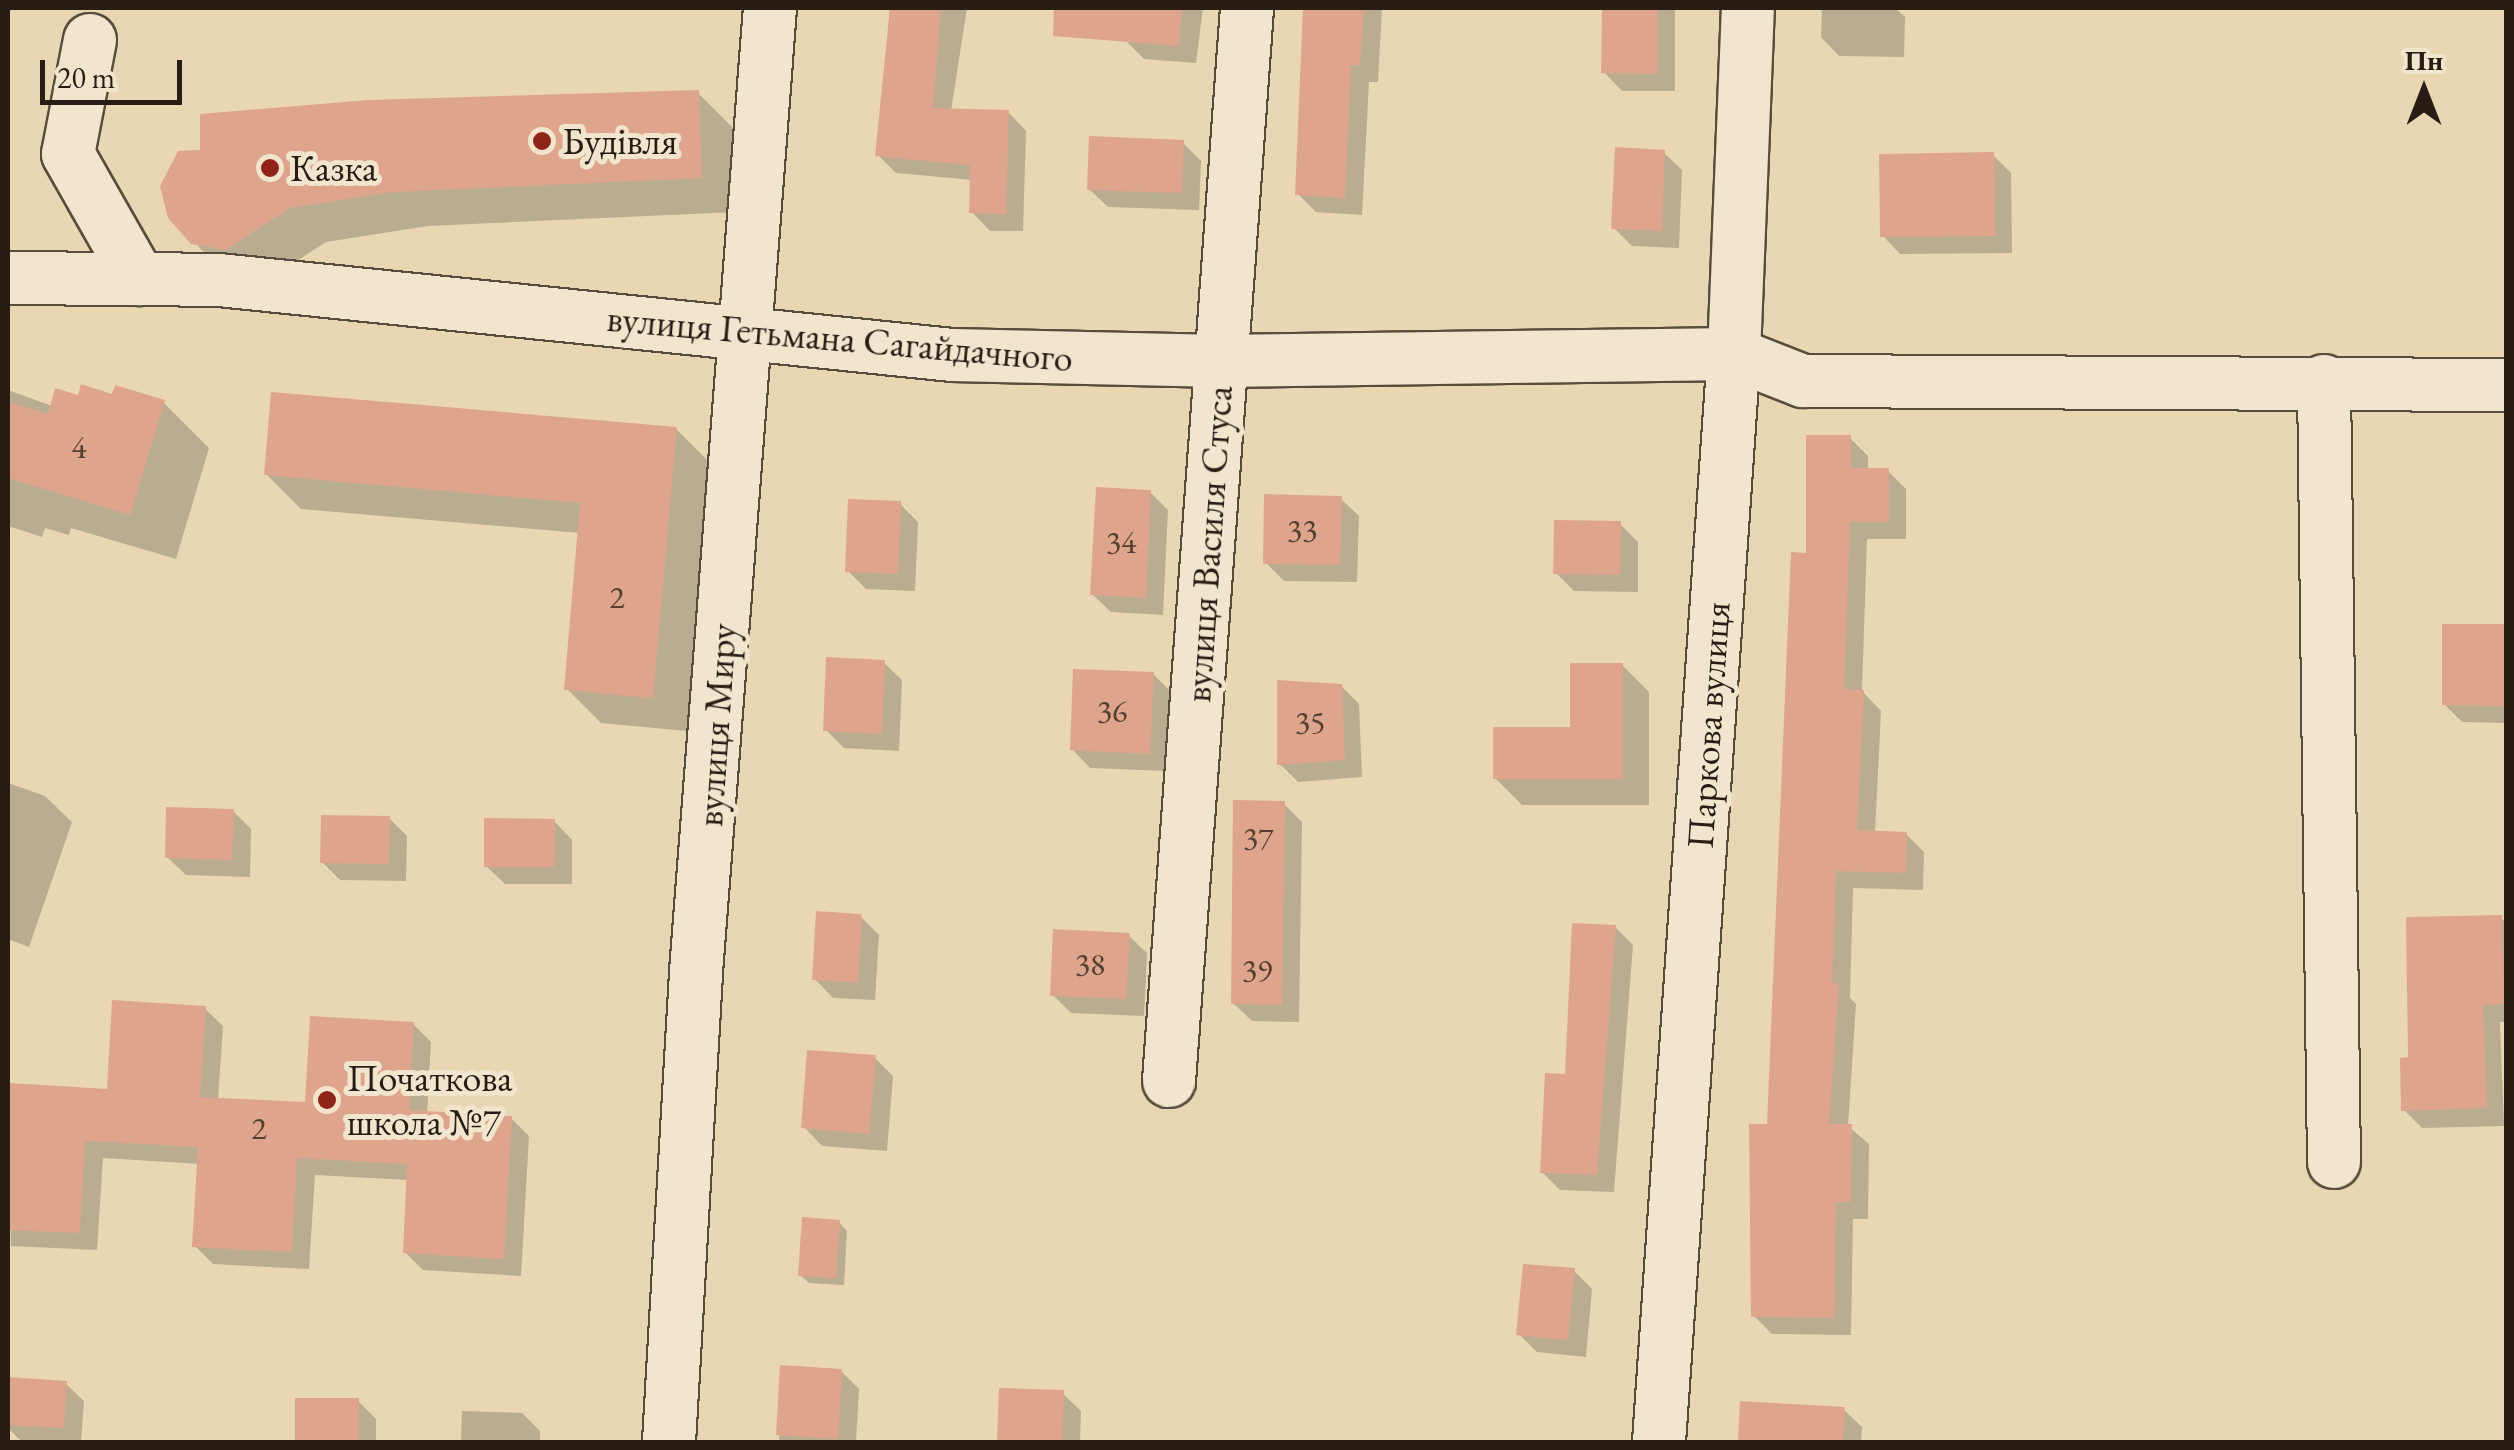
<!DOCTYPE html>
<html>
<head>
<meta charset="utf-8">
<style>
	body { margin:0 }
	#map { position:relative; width:2514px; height:1450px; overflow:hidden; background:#e9d7b4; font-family:"EB Garamond",serif }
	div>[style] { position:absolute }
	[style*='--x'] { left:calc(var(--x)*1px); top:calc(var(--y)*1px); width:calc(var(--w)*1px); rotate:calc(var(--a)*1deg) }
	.shadow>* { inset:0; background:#0003 }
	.building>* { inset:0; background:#dfa48c }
	.roads { filter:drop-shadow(2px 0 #584c3c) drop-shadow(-2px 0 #584c3c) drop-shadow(0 2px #584c3c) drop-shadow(0 -2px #584c3c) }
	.minor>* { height:52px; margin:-26px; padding:0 26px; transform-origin:26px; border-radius:26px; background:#f1e5ce }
	.dots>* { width:28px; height:28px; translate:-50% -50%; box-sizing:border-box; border:5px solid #f1e5ce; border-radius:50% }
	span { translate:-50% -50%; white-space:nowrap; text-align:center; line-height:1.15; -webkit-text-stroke:10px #f1e5ce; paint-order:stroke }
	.number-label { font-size:32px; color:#553f32 }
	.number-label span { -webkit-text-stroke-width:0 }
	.poi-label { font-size:38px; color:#271d14 }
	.left { translate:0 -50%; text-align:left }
	.street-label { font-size:38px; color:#271d14 }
	.frame { position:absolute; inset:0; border:10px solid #271d14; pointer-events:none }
	.north { position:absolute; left:2374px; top:40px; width:100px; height:100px; -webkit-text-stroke:8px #f1e5ce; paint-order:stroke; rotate:0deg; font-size:28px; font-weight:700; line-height:40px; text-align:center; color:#271d14 }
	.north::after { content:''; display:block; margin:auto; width:35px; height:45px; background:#271d14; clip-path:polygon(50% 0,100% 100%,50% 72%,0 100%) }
	.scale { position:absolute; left:40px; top:60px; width:142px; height:45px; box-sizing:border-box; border:5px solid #271d14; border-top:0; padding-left:12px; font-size:30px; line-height:35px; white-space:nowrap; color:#271d14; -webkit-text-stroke:8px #f1e5ce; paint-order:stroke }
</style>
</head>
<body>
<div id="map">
	<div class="shadow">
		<i style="clip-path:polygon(890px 8px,967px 8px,951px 111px,1008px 112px,1026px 131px,1023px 231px,990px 231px,972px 212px,973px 180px,896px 173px,878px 155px)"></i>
		<i style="clip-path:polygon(1129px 8px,1203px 8px,1196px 63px,1144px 59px,1126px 41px)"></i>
		<i style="clip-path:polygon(1309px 8px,1382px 8px,1378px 82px,1369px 82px,1362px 215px,1316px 212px,1298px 194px)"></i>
		<i style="clip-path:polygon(1604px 8px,1675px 8px,1675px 91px,1622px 91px,1604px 72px)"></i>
		<i style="clip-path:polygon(1822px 8px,1895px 8px,1905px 17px,1904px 57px,1839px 56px,1821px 37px)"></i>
		<i style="clip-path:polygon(698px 93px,733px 128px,736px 212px,428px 226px,326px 242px,261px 284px,229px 278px,170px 217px)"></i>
		<i style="clip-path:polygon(1183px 143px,1201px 161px,1199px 210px,1108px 207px,1089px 189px)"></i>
		<i style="clip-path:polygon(1663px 152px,1682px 170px,1679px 248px,1632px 246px,1614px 228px)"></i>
		<i style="clip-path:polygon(1993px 155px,2011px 173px,2012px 253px,1900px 254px,1882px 235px)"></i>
		<i style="clip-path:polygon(8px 390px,52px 406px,80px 398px,164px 403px,209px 448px,176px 559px,71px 528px,69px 535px,45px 528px,42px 537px,8px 526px)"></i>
		<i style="clip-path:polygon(676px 429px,710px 463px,687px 731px,601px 723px,567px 689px,580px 533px,301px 509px,266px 474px)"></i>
		<i style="clip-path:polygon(1850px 438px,1868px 456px,1868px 471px,1888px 471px,1906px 489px,1906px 539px,1867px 539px,1862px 691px,1881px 711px,1875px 833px,1906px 834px,1924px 852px,1923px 890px,1853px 888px,1850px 998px,1856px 1004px,1848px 1126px,1869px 1144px,1868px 1219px,1853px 1219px,1851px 1335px,1772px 1334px,1754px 1316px,1808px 555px)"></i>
		<i style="clip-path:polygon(1150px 492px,1168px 510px,1163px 615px,1111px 612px,1092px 594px)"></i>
		<i style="clip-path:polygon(1340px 498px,1359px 516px,1357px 582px,1284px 581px,1265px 562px)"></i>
		<i style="clip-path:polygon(900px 504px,918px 522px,915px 591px,866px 589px,848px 571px)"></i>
		<i style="clip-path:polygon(1620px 524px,1638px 542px,1638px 592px,1574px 591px,1556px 573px)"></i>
		<i style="clip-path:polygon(2444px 626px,2506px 627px,2506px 723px,2462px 722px,2444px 704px)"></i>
		<i style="clip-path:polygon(883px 662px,902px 680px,899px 751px,844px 748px,826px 730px)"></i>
		<i style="clip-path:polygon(1622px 665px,1649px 692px,1649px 805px,1522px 805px,1495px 778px,1572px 729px)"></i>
		<i style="clip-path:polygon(1153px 674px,1171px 692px,1167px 771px,1090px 768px,1072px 749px)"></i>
		<i style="clip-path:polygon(1341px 686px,1359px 704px,1362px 777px,1298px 782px,1280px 764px)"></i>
		<i style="clip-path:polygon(8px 783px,45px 796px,72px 822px,29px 947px,8px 939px)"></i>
		<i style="clip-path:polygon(1284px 804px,1302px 822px,1299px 1022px,1252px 1021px,1233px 1003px)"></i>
		<i style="clip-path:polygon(233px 811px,251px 829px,250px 877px,186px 875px,167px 857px)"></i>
		<i style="clip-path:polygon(389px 818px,407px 836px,406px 881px,340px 880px,322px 862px)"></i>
		<i style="clip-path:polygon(554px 821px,572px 840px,572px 884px,505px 884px,486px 866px)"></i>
		<i style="clip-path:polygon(861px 917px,879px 935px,875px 1000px,833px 998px,815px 979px)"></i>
		<i style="clip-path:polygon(2501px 918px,2506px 923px,2506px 1022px,2500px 1022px,2504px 1126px,2422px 1128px,2404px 1110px,2411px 1060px)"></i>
		<i style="clip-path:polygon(1615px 927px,1633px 945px,1614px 1192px,1560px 1190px,1542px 1172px)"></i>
		<i style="clip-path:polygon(1128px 935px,1147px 953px,1144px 1016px,1071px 1013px,1052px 994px)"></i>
		<i style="clip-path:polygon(204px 1008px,223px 1026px,218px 1100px,307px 1105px,413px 1024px,431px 1042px,427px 1114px,511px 1118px,529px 1136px,521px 1276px,423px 1270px,405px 1252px,409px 1180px,315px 1175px,309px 1269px,213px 1264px,195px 1246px,200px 1164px,103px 1158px,97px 1250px,11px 1246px,8px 1085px,109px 1091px)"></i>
		<i style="clip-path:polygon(875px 1058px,893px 1076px,887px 1151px,822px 1146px,804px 1127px)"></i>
		<i style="clip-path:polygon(839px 1222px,847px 1231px,844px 1285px,809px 1283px,800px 1275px)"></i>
		<i style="clip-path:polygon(1574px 1271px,1592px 1289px,1586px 1357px,1537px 1352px,1519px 1334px)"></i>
		<i style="clip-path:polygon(782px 1367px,841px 1371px,859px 1389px,856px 1442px,779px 1442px)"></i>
		<i style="clip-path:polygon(8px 1379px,65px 1383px,84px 1401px,81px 1442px,21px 1441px,8px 1428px)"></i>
		<i style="clip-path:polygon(1062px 1393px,1081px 1411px,1080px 1442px,1000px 1439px)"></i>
		<i style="clip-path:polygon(297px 1401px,358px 1401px,376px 1419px,376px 1442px,297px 1442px)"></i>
		<i style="clip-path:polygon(1742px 1404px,1843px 1409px,1862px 1427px,1861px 1442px,1740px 1442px)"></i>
		<i style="clip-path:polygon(462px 1411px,522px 1413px,540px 1431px,540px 1442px,461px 1442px)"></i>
	</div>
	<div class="building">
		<i style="clip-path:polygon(890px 8px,941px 8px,933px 108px,1009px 110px,1006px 214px,969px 213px,970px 165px,875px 156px)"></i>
		<i style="clip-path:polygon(1054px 8px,1182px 8px,1179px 46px,1053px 36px)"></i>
		<i style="clip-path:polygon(1303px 8px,1364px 8px,1360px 65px,1351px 65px,1345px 198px,1295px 195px)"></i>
		<i style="clip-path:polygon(1602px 8px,1658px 8px,1657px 74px,1601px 73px)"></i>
		<i style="clip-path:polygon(699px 90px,702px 178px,392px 192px,290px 208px,225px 250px,191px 244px,168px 218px,160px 186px,178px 151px,200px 150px,200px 114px,369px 100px)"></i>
		<i style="clip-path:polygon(1089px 136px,1184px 140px,1182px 193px,1087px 190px)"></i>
		<i style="clip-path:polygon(1615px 147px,1665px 150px,1662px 231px,1611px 229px)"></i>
		<i style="clip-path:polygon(1994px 152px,1995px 236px,1880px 237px,1879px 154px)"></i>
		<i style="clip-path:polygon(81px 384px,112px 394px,115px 385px,165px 400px,130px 515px,8px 478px,8px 402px,48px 414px,55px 388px,78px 395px)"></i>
		<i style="clip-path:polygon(271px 392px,677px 427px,653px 698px,564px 690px,580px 503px,264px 475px)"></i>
		<i style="clip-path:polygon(1806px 435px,1851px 435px,1851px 468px,1889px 468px,1889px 522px,1850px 522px,1844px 689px,1864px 690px,1857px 830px,1907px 832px,1906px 873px,1836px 871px,1832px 983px,1839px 984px,1829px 1124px,1852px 1124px,1851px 1202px,1836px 1202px,1834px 1318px,1751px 1317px,1749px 1124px,1767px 1124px,1791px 552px,1806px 553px)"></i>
		<i style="clip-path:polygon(1096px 487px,1151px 490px,1146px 598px,1090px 595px)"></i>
		<i style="clip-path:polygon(1264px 494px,1342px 496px,1340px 565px,1263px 564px)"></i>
		<i style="clip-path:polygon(848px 499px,901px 501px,898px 574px,845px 572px)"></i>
		<i style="clip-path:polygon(1554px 520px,1621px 521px,1620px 575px,1553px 574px)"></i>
		<i style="clip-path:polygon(2442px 624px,2506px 624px,2506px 706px,2442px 705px)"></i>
		<i style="clip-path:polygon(826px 657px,885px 660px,882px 734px,823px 731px)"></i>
		<i style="clip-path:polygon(1570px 663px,1623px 663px,1623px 779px,1493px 779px,1493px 727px,1570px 727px)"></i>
		<i style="clip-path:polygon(1073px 669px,1154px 672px,1150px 754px,1070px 750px)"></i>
		<i style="clip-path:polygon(1277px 680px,1342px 684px,1345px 760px,1277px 765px)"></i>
		<i style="clip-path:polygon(1233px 800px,1285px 801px,1282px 1005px,1231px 1004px)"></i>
		<i style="clip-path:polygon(166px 807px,234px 809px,232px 860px,165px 858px)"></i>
		<i style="clip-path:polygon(321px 815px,390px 816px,389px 864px,320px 863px)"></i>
		<i style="clip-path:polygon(484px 818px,555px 819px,554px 867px,484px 867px)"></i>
		<i style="clip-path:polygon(816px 911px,862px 914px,858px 983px,812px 980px)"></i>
		<i style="clip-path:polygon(2502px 915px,2504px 1004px,2483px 1005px,2487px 1108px,2401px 1111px,2400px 1058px,2408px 1057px,2406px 917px)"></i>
		<i style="clip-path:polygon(1572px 923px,1616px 925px,1597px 1175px,1540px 1173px,1545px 1073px,1565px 1074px)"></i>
		<i style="clip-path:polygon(1053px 929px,1130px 933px,1126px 999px,1050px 996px)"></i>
		<i style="clip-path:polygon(112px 1000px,206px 1006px,200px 1097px,305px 1102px,310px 1016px,414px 1022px,409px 1110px,512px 1116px,504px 1259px,403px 1253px,407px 1164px,297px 1158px,292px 1252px,192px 1247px,198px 1147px,85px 1141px,80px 1233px,8px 1230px,8px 1083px,107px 1089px)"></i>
		<i style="clip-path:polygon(807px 1050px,876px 1055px,869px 1134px,801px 1128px)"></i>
		<i style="clip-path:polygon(802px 1217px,840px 1220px,836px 1278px,798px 1276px)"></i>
		<i style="clip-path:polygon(1523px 1264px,1575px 1268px,1568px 1340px,1516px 1335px)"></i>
		<i style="clip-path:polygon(780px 1365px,842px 1369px,838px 1439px,776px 1435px)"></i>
		<i style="clip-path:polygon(8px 1377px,67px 1381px,64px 1428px,8px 1425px)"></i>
		<i style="clip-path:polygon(999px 1388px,1064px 1390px,1062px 1442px,997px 1440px)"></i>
		<i style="clip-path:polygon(295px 1398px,359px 1398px,359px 1442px,295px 1442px)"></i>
		<i style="clip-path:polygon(1740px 1401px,1845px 1407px,1843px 1442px,1738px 1442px)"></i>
	</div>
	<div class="roads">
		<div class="minor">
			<i style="--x:90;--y:40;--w:116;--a:100.9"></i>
			<i style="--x:68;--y:154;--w:144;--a:60.4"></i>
			<i style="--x:8;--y:278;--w:211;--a:0.5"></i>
			<i style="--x:219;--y:280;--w:737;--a:5.84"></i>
			<i style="--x:952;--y:355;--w:269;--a:1.3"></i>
			<i style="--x:1221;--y:361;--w:513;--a:-0.78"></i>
			<i style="--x:1734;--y:354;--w:74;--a:21.4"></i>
			<i style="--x:1803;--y:381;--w:703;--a:0.33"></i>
			<i style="--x:2324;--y:381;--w:781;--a:89.27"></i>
			<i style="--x:1169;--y:1081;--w:1076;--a:-85.84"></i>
			<i style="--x:669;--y:1442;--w:471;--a:-86.7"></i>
			<i style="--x:696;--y:972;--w:967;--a:-85.61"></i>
			<i style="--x:1659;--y:1442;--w:1091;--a:-86.06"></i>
			<i style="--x:1734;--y:354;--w:346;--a:-87.7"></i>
		</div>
	</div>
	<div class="dots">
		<i style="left:542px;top:141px;background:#8f2418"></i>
		<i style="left:270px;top:168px;background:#8f2418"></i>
		<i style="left:327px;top:1100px;background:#8f2418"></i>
	</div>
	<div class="number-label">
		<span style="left:79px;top:447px">4</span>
		<span style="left:1302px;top:530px">33</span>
		<span style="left:1121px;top:542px">34</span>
		<span style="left:617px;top:597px">2</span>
		<span style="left:1112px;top:711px">36</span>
		<span style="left:1310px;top:722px">35</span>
		<span style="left:1258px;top:838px">37</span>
		<span style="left:1090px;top:964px">38</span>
		<span style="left:1257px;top:970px">39</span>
		<span style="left:259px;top:1128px">2</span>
	</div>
	<div class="poi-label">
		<span class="left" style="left:562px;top:141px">Будівля</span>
		<span class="left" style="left:290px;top:168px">Казка</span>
		<span class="left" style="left:347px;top:1100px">Початкова<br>школа №7</span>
	</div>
	<div class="street-label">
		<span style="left:840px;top:338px;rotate:5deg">вулиця Гетьмана Сагайдачного</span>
		<span style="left:1208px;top:544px;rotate:-86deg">вулиця Василя Стуса</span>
		<span style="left:716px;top:725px;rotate:-86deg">вулиця Миру</span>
		<span style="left:1708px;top:725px;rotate:-86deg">Паркова вулиця</span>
	</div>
	<div class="frame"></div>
	<div class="north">Пн</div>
	<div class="scale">20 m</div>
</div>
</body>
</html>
